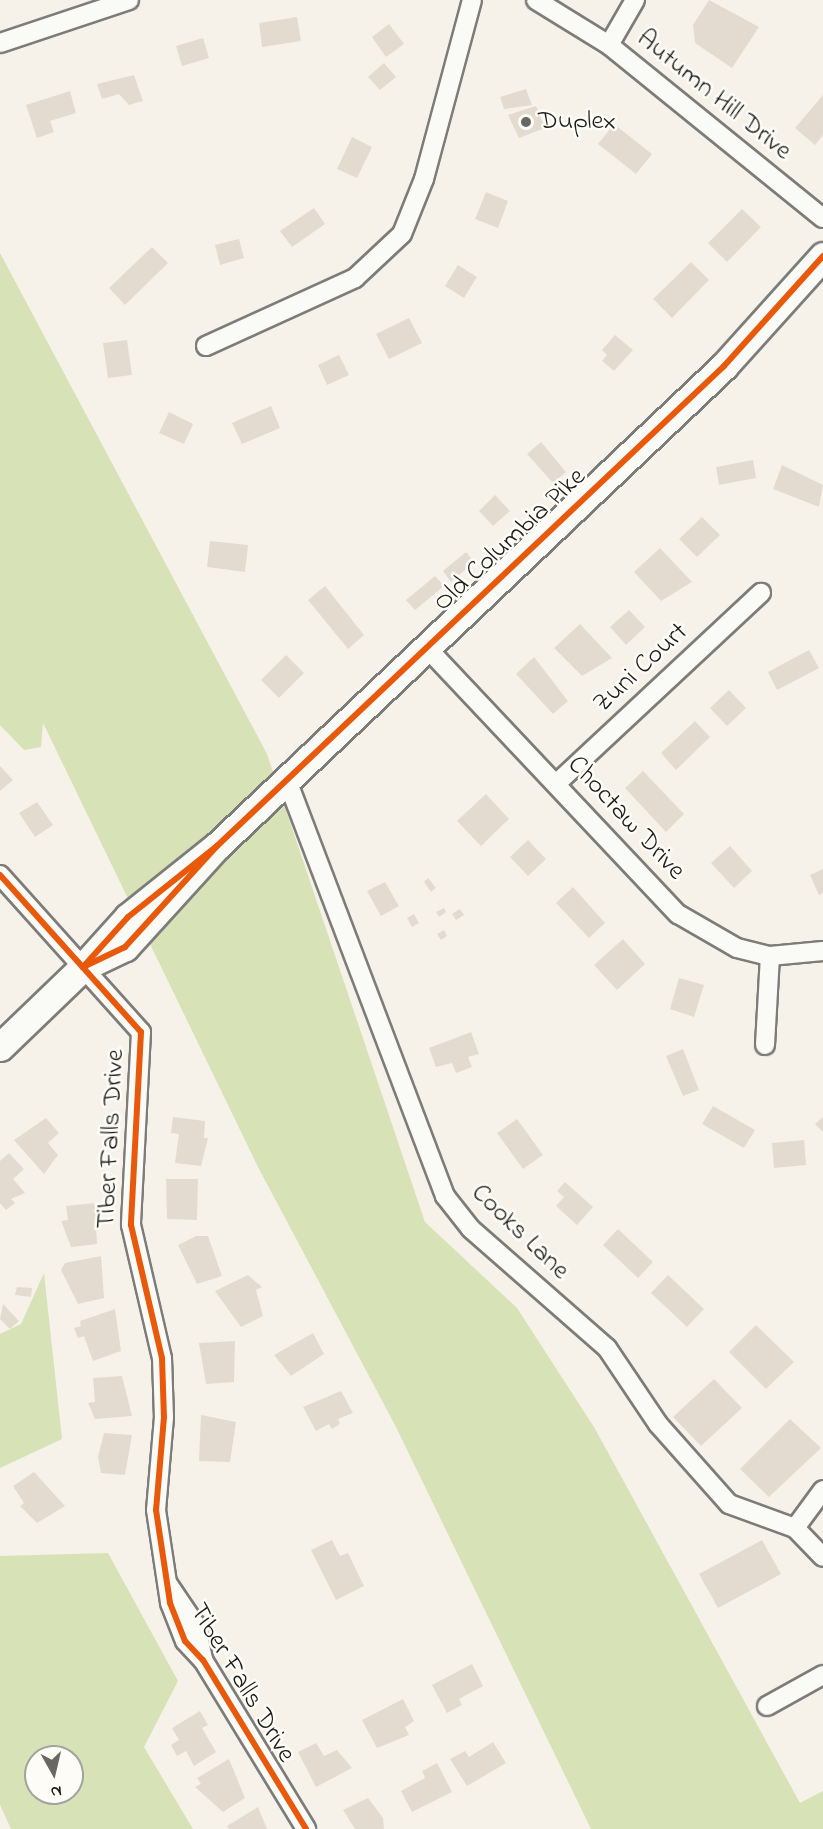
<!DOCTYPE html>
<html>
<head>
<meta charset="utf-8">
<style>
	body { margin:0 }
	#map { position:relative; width:823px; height:1829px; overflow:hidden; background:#f6f2ea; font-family:"Indie Flower",sans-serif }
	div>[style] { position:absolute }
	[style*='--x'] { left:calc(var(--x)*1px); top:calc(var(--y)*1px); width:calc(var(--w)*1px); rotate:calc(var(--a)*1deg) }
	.green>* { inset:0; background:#d7e2b6 }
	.building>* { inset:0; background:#e4dbd0 }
	.roads { filter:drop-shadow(2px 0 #7e7c79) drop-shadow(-2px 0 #7e7c79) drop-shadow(0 2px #7e7c79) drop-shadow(0 -2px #7e7c79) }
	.street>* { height:18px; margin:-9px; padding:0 9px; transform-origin:9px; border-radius:9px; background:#fafaf7 }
	.secondary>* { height:27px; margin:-13.5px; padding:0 13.5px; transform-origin:13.5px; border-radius:13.5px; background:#fafaf7 }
	.cycleway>* { height:6px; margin:-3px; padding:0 3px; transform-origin:3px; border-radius:3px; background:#e8590c }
	.dots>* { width:16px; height:16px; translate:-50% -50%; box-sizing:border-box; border:3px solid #fdfcf7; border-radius:50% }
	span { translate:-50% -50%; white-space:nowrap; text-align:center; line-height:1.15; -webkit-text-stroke:5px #fdfcf7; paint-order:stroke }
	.street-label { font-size:27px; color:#1c1c1c }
	.poi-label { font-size:27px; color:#1c1c1c }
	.left { translate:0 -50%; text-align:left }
	.north { position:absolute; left:24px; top:1745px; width:60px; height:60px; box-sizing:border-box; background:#fdfcf7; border:2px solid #a3a29f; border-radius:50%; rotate:172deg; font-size:16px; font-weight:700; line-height:24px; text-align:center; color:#1c1c1c }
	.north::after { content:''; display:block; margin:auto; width:21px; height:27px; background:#686764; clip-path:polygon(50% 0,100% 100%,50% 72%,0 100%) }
</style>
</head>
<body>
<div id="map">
	<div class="green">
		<i style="clip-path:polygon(0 253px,267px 754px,425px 1222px,517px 1308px,594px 1427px,800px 1803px,823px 1791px,823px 1829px,591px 1829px,395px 1425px,258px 1167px,43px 723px,41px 747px,24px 750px,0 725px)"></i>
		<i style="clip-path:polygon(44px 1273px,62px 1439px,0 1468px,0 1334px,21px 1324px)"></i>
		<i style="clip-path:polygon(evenodd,108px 1553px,178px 1681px,144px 1747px,193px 1829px,11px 1829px,0 1805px,0 1556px,108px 1553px,36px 1757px,72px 1757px,72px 1793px,36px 1793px,36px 1757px)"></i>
	</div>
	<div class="building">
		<i style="clip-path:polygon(709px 0,759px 27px,732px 68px,695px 43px,693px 25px)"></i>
		<i style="clip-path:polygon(297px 17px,301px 41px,262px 47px,259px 23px)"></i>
		<i style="clip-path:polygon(389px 24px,404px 44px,386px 57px,372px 37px)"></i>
		<i style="clip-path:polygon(203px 38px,209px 58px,182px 66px,176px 46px)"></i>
		<i style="clip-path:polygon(384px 63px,396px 77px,380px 90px,368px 77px)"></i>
		<i style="clip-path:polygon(134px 75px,143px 101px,129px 105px,119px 94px,102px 99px,97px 84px)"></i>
		<i style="clip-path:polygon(526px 89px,532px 105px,504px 109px,500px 97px)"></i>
		<i style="clip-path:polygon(70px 91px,76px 113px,50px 121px,54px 132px,37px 138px,26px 105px)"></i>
		<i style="clip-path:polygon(823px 95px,823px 135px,815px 145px,795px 128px)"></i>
		<i style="clip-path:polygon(536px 106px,545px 128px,519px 138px,508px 115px)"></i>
		<i style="clip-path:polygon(614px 124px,652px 154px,636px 174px,598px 144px)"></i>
		<i style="clip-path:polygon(352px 137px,372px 147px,357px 178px,337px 169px)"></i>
		<i style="clip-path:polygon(486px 192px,508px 201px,498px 228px,475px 219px)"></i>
		<i style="clip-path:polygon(314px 208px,325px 224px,292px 247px,280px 231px)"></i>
		<i style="clip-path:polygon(742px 209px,761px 227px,727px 262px,708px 243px)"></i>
		<i style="clip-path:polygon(239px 239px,244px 258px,220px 265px,215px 245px)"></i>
		<i style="clip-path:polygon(152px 247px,168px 263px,125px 305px,109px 288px)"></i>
		<i style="clip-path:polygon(691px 262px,709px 280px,672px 318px,653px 299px)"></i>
		<i style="clip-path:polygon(458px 265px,477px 277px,464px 298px,445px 286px)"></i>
		<i style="clip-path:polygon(409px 318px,422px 343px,389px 359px,376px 334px)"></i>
		<i style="clip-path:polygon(615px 335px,633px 350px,614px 371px,602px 361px,607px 355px,602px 350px)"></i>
		<i style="clip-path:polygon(127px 340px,132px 375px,108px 378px,103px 343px)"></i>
		<i style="clip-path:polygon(339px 355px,349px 375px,327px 385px,318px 365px)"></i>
		<i style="clip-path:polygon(271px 406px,280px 428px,242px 444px,232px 423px)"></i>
		<i style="clip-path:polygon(169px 412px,193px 424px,184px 444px,159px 433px)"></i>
		<i style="clip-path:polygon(541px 442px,566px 472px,553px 483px,527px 454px)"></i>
		<i style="clip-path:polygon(753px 460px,756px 478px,719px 485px,716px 467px)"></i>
		<i style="clip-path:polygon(782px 465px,823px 485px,819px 507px,773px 489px)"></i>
		<i style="clip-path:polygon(495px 495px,510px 511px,493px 526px,479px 511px)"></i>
		<i style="clip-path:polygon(702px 517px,720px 535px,697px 557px,679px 539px)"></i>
		<i style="clip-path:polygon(210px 541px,248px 545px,245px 572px,207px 567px)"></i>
		<i style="clip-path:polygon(660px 548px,692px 582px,661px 601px,634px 572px)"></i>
		<i style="clip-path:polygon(466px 552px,474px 562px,451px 582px,443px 571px)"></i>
		<i style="clip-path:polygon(435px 576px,444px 586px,415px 610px,406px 600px)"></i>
		<i style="clip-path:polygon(325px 586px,364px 635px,348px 649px,308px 600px)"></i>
		<i style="clip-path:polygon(629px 610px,645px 627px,626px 645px,610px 627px)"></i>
		<i style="clip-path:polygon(580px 624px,612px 658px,582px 676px,554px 648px)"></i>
		<i style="clip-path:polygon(809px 650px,819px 668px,777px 690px,768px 672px)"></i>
		<i style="clip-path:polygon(286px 655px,304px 673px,279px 698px,261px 680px)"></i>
		<i style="clip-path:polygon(534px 657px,568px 701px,553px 714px,516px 674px)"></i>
		<i style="clip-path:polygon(729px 690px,746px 708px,727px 726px,710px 708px)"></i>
		<i style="clip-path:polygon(695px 721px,710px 737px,676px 770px,661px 753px)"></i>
		<i style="clip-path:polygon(0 766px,13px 780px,0 791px)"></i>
		<i style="clip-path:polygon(643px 771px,684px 814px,666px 832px,625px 788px)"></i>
		<i style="clip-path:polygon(486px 794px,509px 819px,481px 846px,457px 821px)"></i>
		<i style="clip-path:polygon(37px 802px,53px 825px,35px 837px,19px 813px)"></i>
		<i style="clip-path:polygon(528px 840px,546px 859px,528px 876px,510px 857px)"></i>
		<i style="clip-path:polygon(730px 846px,752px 871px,734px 888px,711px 863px)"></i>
		<i style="clip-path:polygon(823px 869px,823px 893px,819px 895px,810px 875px)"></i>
		<i style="clip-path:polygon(428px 878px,436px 888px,431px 892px,424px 882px)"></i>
		<i style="clip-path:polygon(385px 882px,399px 906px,381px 916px,367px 891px)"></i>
		<i style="clip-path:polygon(573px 887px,605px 923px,589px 938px,556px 903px)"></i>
		<i style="clip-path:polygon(444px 908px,446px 912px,439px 917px,436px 912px)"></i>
		<i style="clip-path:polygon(460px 909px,464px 915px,456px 920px,452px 914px)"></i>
		<i style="clip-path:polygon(414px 914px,419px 923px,412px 927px,407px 918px)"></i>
		<i style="clip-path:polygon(444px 930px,447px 936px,441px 940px,437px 934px)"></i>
		<i style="clip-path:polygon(623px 939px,645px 964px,617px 990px,594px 965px)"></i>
		<i style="clip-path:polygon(679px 978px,704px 985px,694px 1017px,670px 1009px)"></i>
		<i style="clip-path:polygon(471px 1032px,479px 1054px,468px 1057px,472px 1067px,456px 1073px,452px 1063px,436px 1067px,429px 1048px)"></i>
		<i style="clip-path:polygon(683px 1049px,699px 1090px,683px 1096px,666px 1056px)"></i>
		<i style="clip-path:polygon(713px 1106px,755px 1130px,744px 1148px,702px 1124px)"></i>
		<i style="clip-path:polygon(173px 1117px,205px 1121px,204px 1138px,208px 1138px,201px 1166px,175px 1163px,179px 1134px,171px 1133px)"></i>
		<i style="clip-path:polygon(823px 1117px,823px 1132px,815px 1124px)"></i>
		<i style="clip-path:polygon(46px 1118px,59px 1133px,48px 1143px,58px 1155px,44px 1174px,14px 1140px)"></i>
		<i style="clip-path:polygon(517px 1119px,543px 1155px,523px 1169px,497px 1133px)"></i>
		<i style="clip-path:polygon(804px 1140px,806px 1165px,774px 1168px,772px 1143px)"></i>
		<i style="clip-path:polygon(9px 1153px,24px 1169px,13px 1179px,25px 1193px,11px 1199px,15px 1203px,6px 1210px,0 1203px,0 1161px)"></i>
		<i style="clip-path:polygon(166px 1179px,198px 1179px,197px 1220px,167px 1219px)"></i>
		<i style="clip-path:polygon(565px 1182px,593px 1207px,577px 1225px,556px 1206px,564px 1197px,557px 1191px)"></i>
		<i style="clip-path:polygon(95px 1203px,97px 1244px,71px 1247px,61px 1221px,68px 1220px,66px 1206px)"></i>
		<i style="clip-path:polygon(618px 1229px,653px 1262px,638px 1278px,603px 1245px)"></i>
		<i style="clip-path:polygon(196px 1236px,208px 1236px,222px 1276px,197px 1284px,178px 1245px)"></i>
		<i style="clip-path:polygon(101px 1256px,104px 1298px,78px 1304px,61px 1270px,65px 1263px)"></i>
		<i style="clip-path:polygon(248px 1275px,262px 1287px,256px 1290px,263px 1316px,241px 1327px,215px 1291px)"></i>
		<i style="clip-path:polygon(668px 1275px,704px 1309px,687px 1327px,651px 1293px)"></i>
		<i style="clip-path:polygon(17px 1287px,32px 1288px,31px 1297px,15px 1295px)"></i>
		<i style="clip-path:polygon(3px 1304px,19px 1321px,10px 1329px,0 1319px)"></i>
		<i style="clip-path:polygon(115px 1309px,121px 1351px,93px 1361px,84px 1336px,78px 1338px,74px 1328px,81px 1326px,80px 1321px)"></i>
		<i style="clip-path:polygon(756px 1325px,794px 1362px,766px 1389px,729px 1352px)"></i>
		<i style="clip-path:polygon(313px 1333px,324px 1354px,291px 1376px,274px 1355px)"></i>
		<i style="clip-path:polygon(235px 1341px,234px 1382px,206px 1384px,199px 1343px)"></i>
		<i style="clip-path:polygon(122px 1376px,132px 1416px,95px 1419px,88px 1403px,95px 1402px,93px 1378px)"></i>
		<i style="clip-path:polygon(714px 1379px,742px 1408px,701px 1446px,673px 1417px)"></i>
		<i style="clip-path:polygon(341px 1391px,353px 1413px,338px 1419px,340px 1424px,332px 1429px,329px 1424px,316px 1431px,303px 1407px)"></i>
		<i style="clip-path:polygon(201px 1415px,236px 1422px,230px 1462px,199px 1461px)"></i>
		<i style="clip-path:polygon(790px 1419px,821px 1448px,769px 1497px,740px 1469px)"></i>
		<i style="clip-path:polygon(104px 1433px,132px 1435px,125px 1475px,101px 1473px,98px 1457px)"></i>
		<i style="clip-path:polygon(34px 1472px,65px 1506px,37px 1523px,20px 1506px,24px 1503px,13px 1486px)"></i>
		<i style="clip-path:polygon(332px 1540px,340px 1556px,348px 1553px,364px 1586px,336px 1600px,311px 1550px)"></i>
		<i style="clip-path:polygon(762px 1540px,781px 1574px,718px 1608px,699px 1574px)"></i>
		<i style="clip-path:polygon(472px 1664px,483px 1686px,459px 1699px,462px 1705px,447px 1713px,432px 1685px)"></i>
		<i style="clip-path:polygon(403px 1699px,414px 1721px,405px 1727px,409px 1735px,377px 1748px,362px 1720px)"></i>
		<i style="clip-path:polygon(200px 1711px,208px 1725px,202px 1728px,216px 1752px,194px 1766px,186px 1751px,177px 1756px,171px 1745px,179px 1740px,172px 1728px)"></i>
		<i style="clip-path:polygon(493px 1742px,506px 1763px,467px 1786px,450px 1759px,465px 1751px,469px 1757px)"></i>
		<i style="clip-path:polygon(316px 1743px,324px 1756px,337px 1750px,352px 1768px,316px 1787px,298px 1752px)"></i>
		<i style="clip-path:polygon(229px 1759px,245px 1798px,223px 1812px,195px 1787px,201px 1784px,197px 1778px)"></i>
		<i style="clip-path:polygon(437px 1763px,452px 1792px,412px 1812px,401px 1791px,425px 1778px,422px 1771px)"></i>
		<i style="clip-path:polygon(368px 1798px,383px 1818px,384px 1829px,355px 1829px,343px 1810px)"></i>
		<i style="clip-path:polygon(258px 1807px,267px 1829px,229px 1829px,227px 1826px)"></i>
	</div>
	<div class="roads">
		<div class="street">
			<i style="--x:536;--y:0;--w:86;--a:31.7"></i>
			<i style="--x:609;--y:45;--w:275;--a:39"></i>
			<i style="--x:0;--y:43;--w:136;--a:-18.4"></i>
			<i style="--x:609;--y:45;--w:52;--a:-60"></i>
			<i style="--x:206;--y:346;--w:164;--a:-24.5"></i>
			<i style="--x:355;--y:278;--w:64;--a:-43.1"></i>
			<i style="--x:402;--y:234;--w:59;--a:-68.2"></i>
			<i style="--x:424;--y:179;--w:185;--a:-75"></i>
			<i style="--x:427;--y:648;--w:366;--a:46.7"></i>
			<i style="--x:678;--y:914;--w:68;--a:30"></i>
			<i style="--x:737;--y:948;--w:34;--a:14"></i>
			<i style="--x:770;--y:956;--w:53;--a:-5.4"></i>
			<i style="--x:287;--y:780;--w:445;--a:69.2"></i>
			<i style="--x:445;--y:1196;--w:42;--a:51.8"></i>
			<i style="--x:471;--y:1229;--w:181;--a:41.2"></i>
			<i style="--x:607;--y:1348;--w:92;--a:56.1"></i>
			<i style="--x:658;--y:1424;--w:107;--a:48.4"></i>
			<i style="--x:729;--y:1504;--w:70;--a:20"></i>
			<i style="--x:795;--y:1528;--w:40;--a:46"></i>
			<i style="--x:557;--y:783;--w:279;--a:-43"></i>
			<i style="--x:0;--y:875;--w:211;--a:48.1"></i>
			<i style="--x:141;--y:1032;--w:193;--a:93"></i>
			<i style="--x:131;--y:1225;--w:137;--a:76.9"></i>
			<i style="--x:162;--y:1358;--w:59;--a:88.1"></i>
			<i style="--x:164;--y:1417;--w:93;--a:94.9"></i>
			<i style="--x:156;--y:1510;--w:94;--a:81.4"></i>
			<i style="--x:170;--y:1603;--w:41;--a:68.5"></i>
			<i style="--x:185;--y:1641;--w:26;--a:47"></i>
			<i style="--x:203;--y:1660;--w:198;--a:58.6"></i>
			<i style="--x:765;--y:1045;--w:89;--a:-86.8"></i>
			<i style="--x:795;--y:1528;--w:47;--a:-53.6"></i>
			<i style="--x:168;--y:1584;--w:48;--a:56"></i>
			<i style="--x:195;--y:1624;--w:37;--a:77"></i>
			<i style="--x:767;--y:1706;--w:64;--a:-29"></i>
		</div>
		<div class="secondary">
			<i style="--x:217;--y:846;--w:137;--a:132.3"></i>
			<i style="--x:125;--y:947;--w:47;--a:154.5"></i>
			<i style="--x:83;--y:967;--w:67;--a:-48"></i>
			<i style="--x:128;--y:917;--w:114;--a:-38.6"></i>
			<i style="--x:217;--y:846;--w:698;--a:-43.43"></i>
			<i style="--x:724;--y:366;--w:148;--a:-48"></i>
			<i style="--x:0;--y:1047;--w:115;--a:-43.9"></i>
		</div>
	</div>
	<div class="cycleway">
		<i style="--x:217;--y:846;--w:137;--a:132.3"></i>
		<i style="--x:125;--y:947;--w:47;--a:154.5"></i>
		<i style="--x:83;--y:967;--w:67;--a:-48"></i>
		<i style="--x:128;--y:917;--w:114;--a:-38.6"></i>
		<i style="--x:217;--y:846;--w:698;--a:-43.43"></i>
		<i style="--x:724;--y:366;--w:148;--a:-48"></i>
		<i style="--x:0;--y:875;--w:211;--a:48.1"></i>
		<i style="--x:141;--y:1032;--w:193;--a:93"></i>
		<i style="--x:131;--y:1225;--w:137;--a:76.9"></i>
		<i style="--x:162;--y:1358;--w:59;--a:88.1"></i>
		<i style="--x:164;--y:1417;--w:93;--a:94.9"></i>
		<i style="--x:156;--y:1510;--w:94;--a:81.4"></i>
		<i style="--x:170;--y:1603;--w:41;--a:68.5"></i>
		<i style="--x:185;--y:1641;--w:26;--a:47"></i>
		<i style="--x:203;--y:1660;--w:198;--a:58.6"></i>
	</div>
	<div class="dots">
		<i style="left:526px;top:122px;background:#686764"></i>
	</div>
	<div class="street-label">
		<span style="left:714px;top:95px;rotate:39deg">Autumn Hill Drive</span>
		<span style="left:510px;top:540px;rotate:-43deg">Old Columbia Pike</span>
		<span style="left:641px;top:668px;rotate:-43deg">Zuni Court</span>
		<span style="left:626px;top:818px;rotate:47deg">Choctaw Drive</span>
		<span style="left:111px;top:1139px;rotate:-87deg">Tiber Falls Drive</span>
		<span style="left:520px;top:1232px;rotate:44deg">Cooks Lane</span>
		<span style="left:242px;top:1683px;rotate:59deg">Tiber Falls Drive</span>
	</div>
	<div class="poi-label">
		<span class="left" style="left:538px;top:122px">Duplex</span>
	</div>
	<div class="north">N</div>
</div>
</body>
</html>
